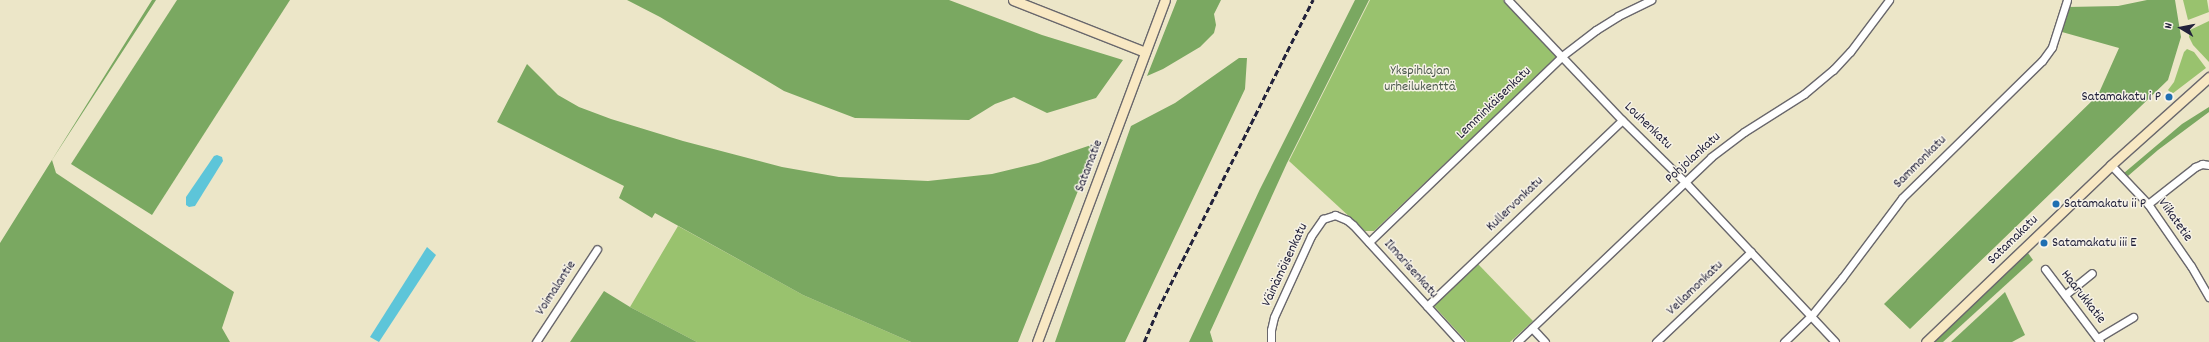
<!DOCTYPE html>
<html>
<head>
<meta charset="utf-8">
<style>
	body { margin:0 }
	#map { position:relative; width:2209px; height:342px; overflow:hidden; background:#ece6c8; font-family:Dekko,sans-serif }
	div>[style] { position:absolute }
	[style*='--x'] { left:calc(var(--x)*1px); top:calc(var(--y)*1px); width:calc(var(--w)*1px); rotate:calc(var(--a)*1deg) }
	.green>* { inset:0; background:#99c26e }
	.forest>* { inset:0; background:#7aa861 }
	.water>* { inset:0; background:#5dc5d9 }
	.roads { filter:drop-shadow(1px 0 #69676c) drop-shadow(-1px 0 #69676c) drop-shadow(0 1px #69676c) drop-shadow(0 -1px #69676c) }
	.street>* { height:7px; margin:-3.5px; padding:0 3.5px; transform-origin:3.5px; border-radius:3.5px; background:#fff }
	.secondary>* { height:9px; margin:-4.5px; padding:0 4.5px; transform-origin:4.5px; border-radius:4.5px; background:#f8e8c3 }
	.rail>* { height:2.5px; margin-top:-1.25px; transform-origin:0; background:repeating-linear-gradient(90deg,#22223b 0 6px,transparent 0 9px) }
	.dots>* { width:11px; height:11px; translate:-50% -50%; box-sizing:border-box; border:2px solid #f7f3e8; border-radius:50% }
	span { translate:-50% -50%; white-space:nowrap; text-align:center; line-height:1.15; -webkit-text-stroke:3px #f7f3e8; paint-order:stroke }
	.park-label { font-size:14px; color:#4c5a4d }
	.poi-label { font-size:14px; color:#22223b }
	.right { translate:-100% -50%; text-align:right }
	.left { translate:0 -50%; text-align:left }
	.street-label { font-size:14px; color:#22223b }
	.north { position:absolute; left:2161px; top:8px; width:40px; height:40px; -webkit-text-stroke:3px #f7f3e8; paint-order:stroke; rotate:280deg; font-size:11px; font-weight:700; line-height:16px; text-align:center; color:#22223b }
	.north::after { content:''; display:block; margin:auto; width:14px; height:18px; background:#22223b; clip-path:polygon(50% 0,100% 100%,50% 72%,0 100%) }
</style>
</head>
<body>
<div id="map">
	<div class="green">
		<i style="clip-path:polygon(1370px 0,1503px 0,1557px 57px,1374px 231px,1365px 231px,1289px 161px)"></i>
		<i style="clip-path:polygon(2183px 0,2207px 0,2209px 12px,2188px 20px)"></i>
		<i style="clip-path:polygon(2209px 21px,2209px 62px,2193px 45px,2189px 37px,2190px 30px)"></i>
		<i style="clip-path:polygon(2187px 49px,2194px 52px,2206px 68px,2172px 94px,2168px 90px,2174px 82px,2184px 52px)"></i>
		<i style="clip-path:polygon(678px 226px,803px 295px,911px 342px,697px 342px,630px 307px)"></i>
		<i style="clip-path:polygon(1478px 264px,1533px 321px,1510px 342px,1467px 342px,1434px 306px)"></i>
	</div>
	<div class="forest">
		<i style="clip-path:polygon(152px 0,156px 0,52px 160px,56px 173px,234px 292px,222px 328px,230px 342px,0 342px,0 243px)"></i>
		<i style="clip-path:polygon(177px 0,290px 0,152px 215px,71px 164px)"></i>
		<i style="clip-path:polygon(627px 0,949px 0,1042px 35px,1123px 60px,1096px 98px,1047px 113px,1014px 97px,995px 104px,969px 120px,855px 118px,784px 91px,660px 17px)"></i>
		<i style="clip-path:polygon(1177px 0,1221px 0,1214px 14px,1216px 25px,1214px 33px,1200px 47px,1163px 69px,1147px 76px)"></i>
		<i style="clip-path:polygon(1355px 0,1369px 0,1287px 163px,1210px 332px,1213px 342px,1189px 342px,1260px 189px)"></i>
		<i style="clip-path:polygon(2147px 0,2175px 0,2181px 37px,2168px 80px,1910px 329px,1884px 304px,2098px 95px,2119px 48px,2062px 32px,2068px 7px,2118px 6px)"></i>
		<i style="clip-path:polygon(1239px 58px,1247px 58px,1245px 89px,1125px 342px,1055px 342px,1131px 126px,1175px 103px)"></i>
		<i style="clip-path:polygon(527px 64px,558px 95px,579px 107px,611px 119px,683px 141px,782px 167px,839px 177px,928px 181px,992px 174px,1038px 163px,1097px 143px,1018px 342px,911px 342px,803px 295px,655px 213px,652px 218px,619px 198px,624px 186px,497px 122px)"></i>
		<i style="clip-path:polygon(2209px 107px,2209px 112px,2158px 150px,2128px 176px,2124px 173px,2182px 124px)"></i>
		<i style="clip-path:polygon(2028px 253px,2033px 260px,1943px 342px,1933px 342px)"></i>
		<i style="clip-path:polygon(604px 291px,630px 307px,697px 342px,570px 342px)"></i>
		<i style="clip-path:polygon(2005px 292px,2025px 335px,2012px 342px,1951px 342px)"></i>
	</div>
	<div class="water">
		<i style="clip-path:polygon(217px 155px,222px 157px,223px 161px,195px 206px,189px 207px,186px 205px,186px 197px,214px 156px)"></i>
		<i style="clip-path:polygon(427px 247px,436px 255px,379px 342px,370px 337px)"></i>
	</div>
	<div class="roads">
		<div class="street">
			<i style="--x:1508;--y:0;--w:166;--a:46.5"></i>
			<i style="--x:1622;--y:120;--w:88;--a:44.5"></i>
			<i style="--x:1685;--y:182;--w:219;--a:46.8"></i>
			<i style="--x:2111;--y:165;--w:54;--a:46.5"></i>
			<i style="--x:2148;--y:204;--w:75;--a:55.3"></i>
			<i style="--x:2191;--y:266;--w:36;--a:60"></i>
			<i style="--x:2148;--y:204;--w:60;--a:-38.2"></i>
			<i style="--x:2195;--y:167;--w:8;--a:-23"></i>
			<i style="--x:2202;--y:164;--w:7;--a:8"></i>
			<i style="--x:1369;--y:242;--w:268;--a:-43.9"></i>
			<i style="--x:1562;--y:56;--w:43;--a:-37.4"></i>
			<i style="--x:1596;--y:30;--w:26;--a:-32"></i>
			<i style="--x:1618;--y:16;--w:37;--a:-26"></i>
			<i style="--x:2045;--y:269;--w:91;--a:53"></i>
			<i style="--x:2066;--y:294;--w:33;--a:-39"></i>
			<i style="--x:1427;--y:306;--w:269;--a:-43.6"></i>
			<i style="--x:1532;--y:328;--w:19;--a:47"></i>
			<i style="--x:2098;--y:338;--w:41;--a:-31"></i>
			<i style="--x:536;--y:342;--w:111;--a:-56.7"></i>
			<i style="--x:1271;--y:342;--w:12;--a:-90"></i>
			<i style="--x:1271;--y:330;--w:13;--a:-77"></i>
			<i style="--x:1274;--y:317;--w:89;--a:-65.4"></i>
			<i style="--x:1311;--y:236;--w:21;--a:-55"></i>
			<i style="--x:1323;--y:219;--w:13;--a:-18"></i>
			<i style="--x:1335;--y:215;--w:13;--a:23"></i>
			<i style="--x:1347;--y:220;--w:8;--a:40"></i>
			<i style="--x:1353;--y:225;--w:159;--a:47.6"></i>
			<i style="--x:1517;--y:342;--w:268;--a:-43.6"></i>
			<i style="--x:1711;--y:157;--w:41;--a:-37.1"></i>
			<i style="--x:1744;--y:132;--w:71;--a:-32.3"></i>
			<i style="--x:1804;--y:94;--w:38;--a:-40"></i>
			<i style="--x:1833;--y:70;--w:25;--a:-47"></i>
			<i style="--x:1850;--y:52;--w:65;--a:-53.1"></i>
			<i style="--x:1656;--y:342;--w:131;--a:-43.5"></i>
			<i style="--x:1784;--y:342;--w:37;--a:-44"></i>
			<i style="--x:1811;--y:316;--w:49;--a:-50.8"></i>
			<i style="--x:1842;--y:278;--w:100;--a:-53.1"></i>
			<i style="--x:1902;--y:198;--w:196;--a:-44.4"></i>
			<i style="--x:2042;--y:61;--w:17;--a:-54"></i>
			<i style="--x:2052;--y:47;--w:49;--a:-72.3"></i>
		</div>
		<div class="secondary">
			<i style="--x:1013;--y:0;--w:142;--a:21.5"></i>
			<i style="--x:1037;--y:342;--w:365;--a:-69.5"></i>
			<i style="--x:1926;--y:342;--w:256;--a:-43.7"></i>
			<i style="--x:2111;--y:165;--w:132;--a:-41.9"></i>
		</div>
	</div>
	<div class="rail">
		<i style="--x:1144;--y:342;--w:36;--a:-67"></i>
		<i style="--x:1158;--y:309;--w:346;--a:-63.4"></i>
	</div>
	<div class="dots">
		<i style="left:2169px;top:97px;background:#1f6fb2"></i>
		<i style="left:2056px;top:204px;background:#1f6fb2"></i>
		<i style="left:2044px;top:243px;background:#1f6fb2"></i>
	</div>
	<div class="park-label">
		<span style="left:1420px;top:79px">Ykspihlajan<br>urheilukenttä</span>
	</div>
	<div class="poi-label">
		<span class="right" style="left:2161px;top:97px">Satamakatu i P</span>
		<span class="left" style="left:2064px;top:204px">Satamakatu ii P</span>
		<span class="left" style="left:2052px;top:243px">Satamakatu iii E</span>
	</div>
	<div class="street-label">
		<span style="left:1494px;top:103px;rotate:-44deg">Lemminkäisenkatu</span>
		<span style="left:1648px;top:126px;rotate:44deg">Louhenkatu</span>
		<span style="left:1693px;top:158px;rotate:-42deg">Pohjolankatu</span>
		<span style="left:1920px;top:162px;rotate:-45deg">Sammonkatu</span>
		<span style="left:1089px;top:166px;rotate:-69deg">Satamatie</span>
		<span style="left:1515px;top:204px;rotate:-44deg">Kullervonkatu</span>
		<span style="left:2175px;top:220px;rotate:55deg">Viikatetie</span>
		<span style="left:2013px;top:240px;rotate:-44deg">Satamakatu</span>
		<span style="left:1285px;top:265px;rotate:-65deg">Väinämöisenkatu</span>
		<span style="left:1411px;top:269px;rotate:48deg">Ilmarisenkatu</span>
		<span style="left:556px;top:288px;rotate:-57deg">Voimalantie</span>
		<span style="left:1695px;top:288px;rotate:-44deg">Vellamonkatu</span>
		<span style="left:2083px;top:297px;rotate:52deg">Haarukkatie</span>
	</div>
	<div class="north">N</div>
</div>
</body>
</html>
